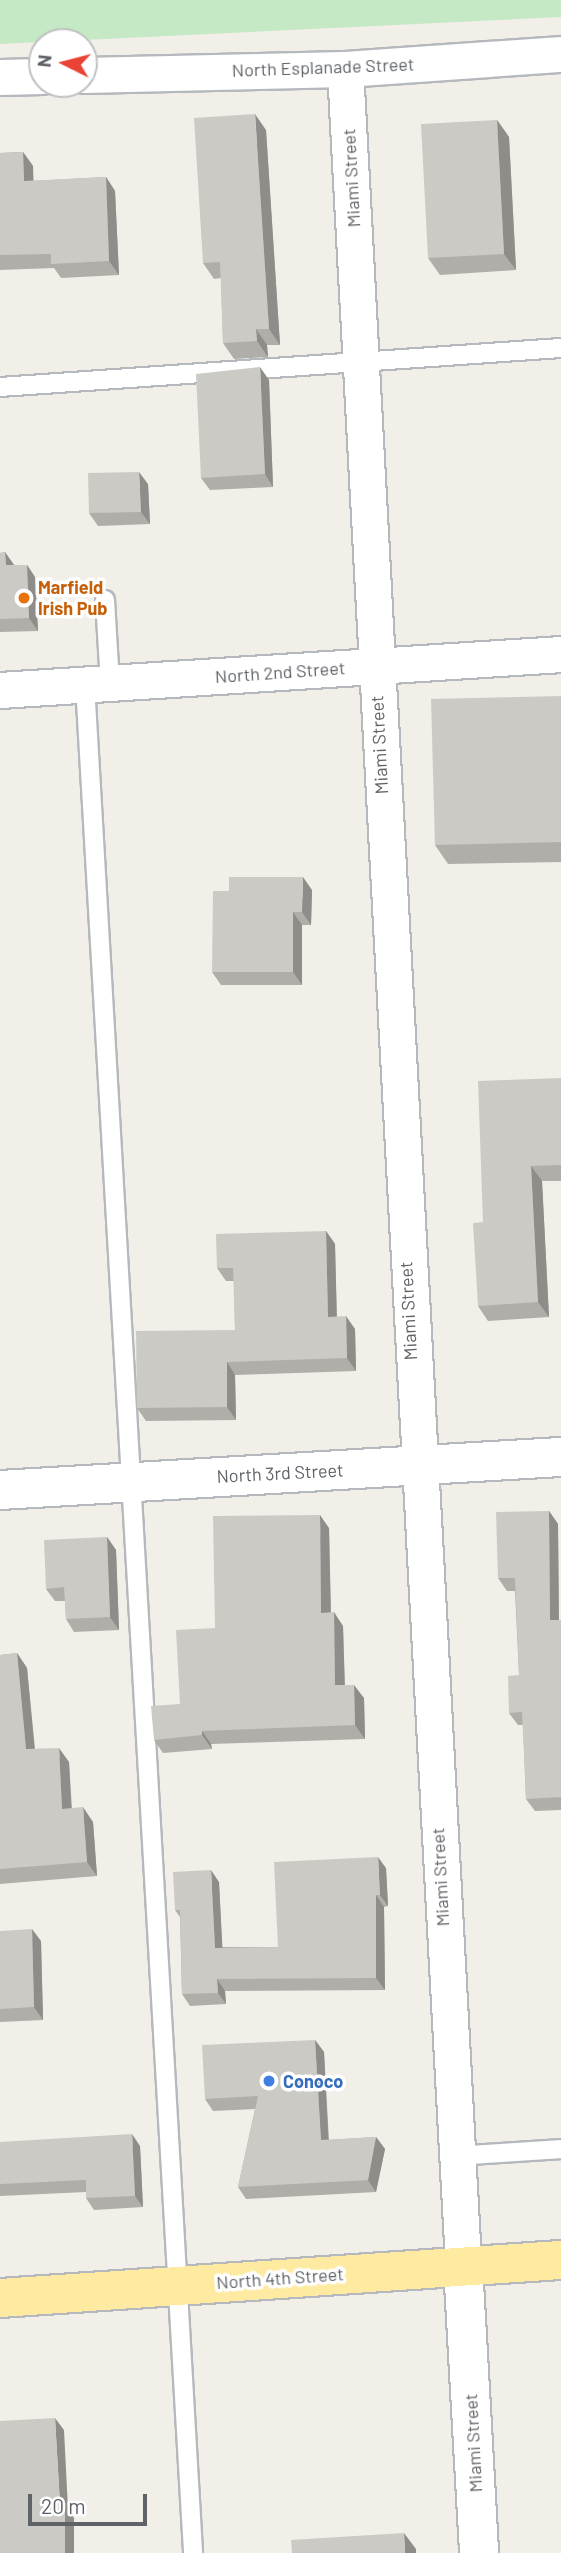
<!DOCTYPE html>
<html>
<head>
<meta charset="utf-8">
<style>
	body { margin:0 }
	#map { position:relative; width:561px; height:2553px; overflow:hidden; background:#f1efe8; font-family:Barlow,sans-serif }
	div>[style] { position:absolute }
	[style*='--x'] { left:calc(var(--x)*1px); top:calc(var(--y)*1px); width:calc(var(--w)*1px); rotate:calc(var(--a)*1deg) }
	.green>* { inset:0; background:#c5e8c5 }
	.roads { filter:drop-shadow(2px 0 #b5b8bc) drop-shadow(-2px 0 #b5b8bc) drop-shadow(0 2px #b5b8bc) drop-shadow(0 -2px #b5b8bc) }
	.service>* { height:18px; margin:-9px; padding:0 9px; transform-origin:9px; border-radius:9px; background:#fff }
	.minor>* { height:35px; margin:-17.5px; padding:0 17.5px; transform-origin:17.5px; border-radius:17.5px; background:#fff }
	.tertiary>* { height:38px; margin:-19px; padding:0 19px; transform-origin:19px; border-radius:19px; background:#fff }
	.trunk>* { height:38px; margin:-19px; padding:0 19px; transform-origin:19px; border-radius:19px; background:#feeaa1 }
	.wall>* { inset:0; background:#afaea9 }
	.shaded-wall>* { inset:0; background:#8f8d8a }
	.building>* { inset:0; background:#cccac5 }
	.dots>* { width:19px; height:19px; translate:-50% -50%; box-sizing:border-box; border:4px solid #fff; border-radius:50% }
	span { translate:-50% -50%; white-space:nowrap; text-align:center; line-height:1.15; -webkit-text-stroke:7px #fff; paint-order:stroke }
	.street-label { font-size:18px; color:#5f6368 }
	.food-label { font-size:18px; color:#c56008; font-weight:700 }
	.left { translate:0 -50%; text-align:left }
	.shop-label { font-size:18px; color:#366cbe; font-weight:700 }
	.north { position:absolute; left:28px; top:28px; width:70px; height:70px; box-sizing:border-box; background:#fff; border:2px solid #bfc1c3; border-radius:50%; rotate:276deg; font-size:19px; font-weight:700; line-height:28px; text-align:center; color:#5f6368 }
	.north::after { content:''; display:block; margin:auto; width:24px; height:32px; background:#ea4335; clip-path:polygon(50% 0,100% 100%,50% 72%,0 100%) }
	.scale { position:absolute; left:28px; top:2494px; width:119px; height:32px; box-sizing:border-box; border:4px solid #5f6368; border-top:0; padding-left:9px; font-size:21px; line-height:24px; white-space:nowrap; color:#5f6368; -webkit-text-stroke:5px #fff; paint-order:stroke }
</style>
</head>
<body>
<div id="map">
	<div class="green">
		<i style="clip-path:polygon(0 0,561px 0,561px 17px,0 44px)"></i>
	</div>
	<div class="roads">
		<div class="service">
			<i style="--x:0;--y:387;--w:562;--a:-3.98"></i>
			<i style="--x:105;--y:600;--w:83;--a:86.6"></i>
			<i style="--x:85;--y:684;--w:1872;--a:86.69"></i>
			<i style="--x:456;--y:2156;--w:105;--a:-3.8"></i>
		</div>
		<div class="minor">
			<i style="--x:345;--y:69;--w:2199;--a:86.92"></i>
			<i style="--x:84;--y:75;--w:261;--a:-1.3"></i>
			<i style="--x:345;--y:69;--w:217;--a:-4"></i>
			<i style="--x:0;--y:77;--w:42;--a:-1.4"></i>
			<i style="--x:0;--y:690;--w:562;--a:-3.67"></i>
		</div>
		<div class="tertiary">
			<i style="--x:0;--y:1490;--w:562;--a:-3.37"></i>
			<i style="--x:463;--y:2265;--w:288;--a:86.8"></i>
		</div>
		<div class="trunk">
			<i style="--x:0;--y:2298;--w:562;--a:-3.88"></i>
		</div>
	</div>
	<div class="wall">
		<i style="clip-path:polygon(497px 120px,509px 137px,516px 270px,440px 275px,428px 258px)"></i>
		<i style="clip-path:polygon(266px 130px,280px 345px,267px 345px,268px 357px,234px 359px,223px 343px,221px 278px,214px 279px,203px 263px)"></i>
		<i style="clip-path:polygon(23px 152px,33px 166px,33px 181px,106px 177px,115px 191px,119px 275px,61px 278px,54px 268px,0 270px,0 153px)"></i>
		<i style="clip-path:polygon(269px 380px,273px 487px,210px 490px,201px 478px)"></i>
		<i style="clip-path:polygon(148px 484px,150px 524px,98px 526px,89px 513px)"></i>
		<i style="clip-path:polygon(5px 552px,14px 565px,27px 565px,35px 577px,38px 631px,0 632px,0 553px)"></i>
		<i style="clip-path:polygon(561px 696px,561px 862px,448px 864px,435px 845px)"></i>
		<i style="clip-path:polygon(312px 890px,311px 925px,302px 925px,302px 985px,221px 985px,212px 972px)"></i>
		<i style="clip-path:polygon(561px 1078px,561px 1181px,542px 1181px,549px 1317px,488px 1321px,478px 1306px,483px 1222px)"></i>
		<i style="clip-path:polygon(326px 1231px,335px 1244px,337px 1317px,355px 1329px,356px 1371px,235px 1375px,236px 1420px,146px 1421px,137px 1408px,235px 1330px,234px 1281px,226px 1281px,217px 1268px)"></i>
		<i style="clip-path:polygon(549px 1511px,558px 1524px,559px 1620px,561px 1620px,561px 1810px,535px 1811px,526px 1799px,523px 1725px,518px 1725px,509px 1713px,519px 1675px,515px 1591px,507px 1591px,498px 1578px)"></i>
		<i style="clip-path:polygon(329px 1528px,331px 1612px,343px 1626px,345px 1685px,364px 1698px,365px 1739px,211px 1744px,212px 1749px,163px 1753px,154px 1740px,180px 1704px,215px 1628px)"></i>
		<i style="clip-path:polygon(107px 1537px,116px 1550px,119px 1630px,74px 1632px,66px 1619px,65px 1601px,55px 1601px,46px 1589px)"></i>
		<i style="clip-path:polygon(17px 1653px,27px 1668px,35px 1749px,69px 1762px,72px 1808px,93px 1822px,97px 1876px,0 1884px,0 1655px)"></i>
		<i style="clip-path:polygon(386px 1868px,388px 1906px,384px 1907px,385px 1990px,225px 1991px,226px 2004px,190px 2006px,182px 1994px,180px 1917px,175px 1910px,219px 1882px,222px 1947px,278px 1947px)"></i>
		<i style="clip-path:polygon(0 1931px,41px 1941px,43px 2020px,0 2022px)"></i>
		<i style="clip-path:polygon(315px 2040px,324px 2052px,329px 2140px,376px 2137px,385px 2149px,376px 2192px,246px 2199px,238px 2187px,255px 2109px,213px 2111px,205px 2099px)"></i>
		<i style="clip-path:polygon(0 2142px,140px 2146px,143px 2207px,94px 2210px,86px 2198px,86px 2192px,0 2196px)"></i>
	</div>
	<div class="shaded-wall">
		<i style="clip-path:polygon(255px 114px,266px 130px,280px 345px,269px 329px)"></i>
		<i style="clip-path:polygon(497px 120px,509px 137px,516px 270px,504px 254px)"></i>
		<i style="clip-path:polygon(23px 152px,33px 166px,34px 195px,24px 181px)"></i>
		<i style="clip-path:polygon(106px 177px,115px 191px,119px 275px,109px 261px)"></i>
		<i style="clip-path:polygon(256px 329px,267px 345px,268px 357px,257px 341px)"></i>
		<i style="clip-path:polygon(260px 367px,269px 380px,273px 487px,265px 474px)"></i>
		<i style="clip-path:polygon(139px 472px,148px 484px,150px 524px,141px 512px)"></i>
		<i style="clip-path:polygon(5px 552px,14px 565px,6px 565px)"></i>
		<i style="clip-path:polygon(27px 565px,35px 577px,38px 631px,29px 618px)"></i>
		<i style="clip-path:polygon(303px 877px,312px 890px,311px 925px,302px 912px)"></i>
		<i style="clip-path:polygon(293px 912px,302px 925px,302px 985px,293px 972px)"></i>
		<i style="clip-path:polygon(531px 1166px,542px 1181px,549px 1317px,538px 1302px)"></i>
		<i style="clip-path:polygon(326px 1231px,335px 1244px,337px 1330px,328px 1317px)"></i>
		<i style="clip-path:polygon(346px 1316px,355px 1329px,356px 1371px,347px 1358px)"></i>
		<i style="clip-path:polygon(227px 1362px,235px 1375px,236px 1420px,227px 1407px)"></i>
		<i style="clip-path:polygon(549px 1511px,558px 1524px,559px 1633px,550px 1620px)"></i>
		<i style="clip-path:polygon(320px 1515px,329px 1528px,331px 1626px,321px 1613px)"></i>
		<i style="clip-path:polygon(107px 1537px,116px 1550px,119px 1630px,110px 1617px)"></i>
		<i style="clip-path:polygon(334px 1612px,343px 1626px,345px 1699px,335px 1685px)"></i>
		<i style="clip-path:polygon(17px 1653px,27px 1668px,36px 1764px,26px 1749px)"></i>
		<i style="clip-path:polygon(354px 1685px,364px 1698px,365px 1739px,355px 1725px)"></i>
		<i style="clip-path:polygon(202px 1731px,211px 1744px,212px 1749px,202px 1735px)"></i>
		<i style="clip-path:polygon(59px 1748px,69px 1762px,72px 1824px,62px 1809px)"></i>
		<i style="clip-path:polygon(83px 1807px,93px 1822px,97px 1876px,87px 1862px)"></i>
		<i style="clip-path:polygon(378px 1857px,386px 1868px,388px 1906px,380px 1895px)"></i>
		<i style="clip-path:polygon(211px 1870px,219px 1882px,223px 1959px,215px 1948px)"></i>
		<i style="clip-path:polygon(376px 1895px,384px 1907px,385px 1990px,376px 1978px)"></i>
		<i style="clip-path:polygon(32px 1929px,41px 1941px,43px 2020px,34px 2007px)"></i>
		<i style="clip-path:polygon(217px 1979px,225px 1991px,226px 2004px,218px 1993px)"></i>
		<i style="clip-path:polygon(315px 2040px,324px 2052px,329px 2152px,321px 2140px)"></i>
		<i style="clip-path:polygon(132px 2134px,140px 2146px,143px 2207px,135px 2196px)"></i>
		<i style="clip-path:polygon(376px 2137px,385px 2149px,376px 2192px,368px 2180px)"></i>
		<i style="clip-path:polygon(55px 2418px,64px 2430px,68px 2509px,74px 2518px,74px 2553px,65px 2553px,60px 2505px)"></i>
		<i style="clip-path:polygon(404px 2533px,416px 2549px,416px 2553px,405px 2553px)"></i>
	</div>
	<div class="building">
		<i style="clip-path:polygon(255px 114px,269px 329px,256px 329px,257px 341px,223px 343px,220px 262px,203px 263px,194px 118px)"></i>
		<i style="clip-path:polygon(497px 120px,504px 254px,428px 258px,421px 124px)"></i>
		<i style="clip-path:polygon(23px 152px,24px 181px,106px 177px,109px 261px,51px 264px,51px 254px,0 255px,0 153px)"></i>
		<i style="clip-path:polygon(260px 367px,265px 474px,201px 478px,196px 374px)"></i>
		<i style="clip-path:polygon(139px 472px,141px 512px,89px 513px,88px 473px)"></i>
		<i style="clip-path:polygon(5px 552px,6px 565px,27px 565px,29px 618px,0 619px,0 553px)"></i>
		<i style="clip-path:polygon(561px 696px,561px 842px,435px 845px,431px 699px)"></i>
		<i style="clip-path:polygon(229px 877px,303px 877px,302px 912px,293px 912px,293px 972px,212px 972px,213px 891px,229px 891px)"></i>
		<i style="clip-path:polygon(561px 1078px,561px 1165px,531px 1166px,538px 1302px,478px 1306px,473px 1223px,483px 1222px,478px 1081px)"></i>
		<i style="clip-path:polygon(326px 1231px,328px 1317px,346px 1316px,347px 1358px,227px 1362px,227px 1407px,137px 1408px,136px 1331px,235px 1330px,233px 1268px,217px 1268px,216px 1234px)"></i>
		<i style="clip-path:polygon(549px 1511px,550px 1620px,561px 1620px,561px 1797px,526px 1799px,522px 1712px,509px 1713px,508px 1676px,519px 1675px,515px 1578px,498px 1578px,496px 1512px)"></i>
		<i style="clip-path:polygon(320px 1515px,321px 1613px,334px 1612px,335px 1685px,354px 1685px,355px 1725px,202px 1731px,202px 1735px,154px 1740px,151px 1706px,180px 1704px,176px 1630px,215px 1628px,213px 1516px)"></i>
		<i style="clip-path:polygon(107px 1537px,110px 1617px,66px 1619px,64px 1587px,46px 1589px,44px 1540px)"></i>
		<i style="clip-path:polygon(17px 1653px,26px 1749px,59px 1748px,62px 1809px,83px 1807px,87px 1862px,0 1869px,0 1655px)"></i>
		<i style="clip-path:polygon(378px 1857px,380px 1895px,376px 1895px,376px 1978px,217px 1979px,218px 1993px,182px 1994px,180px 1910px,175px 1910px,173px 1872px,211px 1870px,215px 1948px,278px 1947px,274px 1862px)"></i>
		<i style="clip-path:polygon(32px 1929px,34px 2007px,0 2009px,0 1931px)"></i>
		<i style="clip-path:polygon(315px 2040px,321px 2140px,376px 2137px,368px 2180px,238px 2187px,258px 2096px,205px 2099px,202px 2045px)"></i>
		<i style="clip-path:polygon(132px 2134px,135px 2196px,86px 2198px,86px 2180px,0 2184px,0 2142px)"></i>
		<i style="clip-path:polygon(55px 2418px,60px 2505px,65px 2505px,65px 2553px,0 2553px,0 2421px)"></i>
		<i style="clip-path:polygon(404px 2533px,405px 2553px,292px 2553px,291px 2540px)"></i>
	</div>
	<div class="dots">
		<i style="left:24px;top:598px;background:#e8710a"></i>
		<i style="left:269px;top:2081px;background:#3f7fe0"></i>
	</div>
	<div class="street-label">
		<span style="left:323px;top:67px;rotate:-2deg">North Esplanade Street</span>
		<span style="left:351px;top:178px;rotate:-93deg">Miami Street</span>
		<span style="left:280px;top:672px;rotate:-4deg">North 2nd Street</span>
		<span style="left:379px;top:745px;rotate:-93deg">Miami Street</span>
		<span style="left:408px;top:1311px;rotate:-93deg">Miami Street</span>
		<span style="left:280px;top:1473px;rotate:-3deg">North 3rd Street</span>
		<span style="left:440px;top:1877px;rotate:-93deg">Miami Street</span>
		<span style="left:280px;top:2278px;rotate:-4deg">North 4th Street</span>
		<span style="left:473px;top:2443px;rotate:-93deg">Miami Street</span>
	</div>
	<div class="food-label">
		<span class="left" style="left:38px;top:598px">Marfield<br>Irish Pub</span>
	</div>
	<div class="shop-label">
		<span class="left" style="left:283px;top:2081px">Conoco</span>
	</div>
	<div class="north">N</div>
	<div class="scale">20 m</div>
</div>
</body>
</html>
